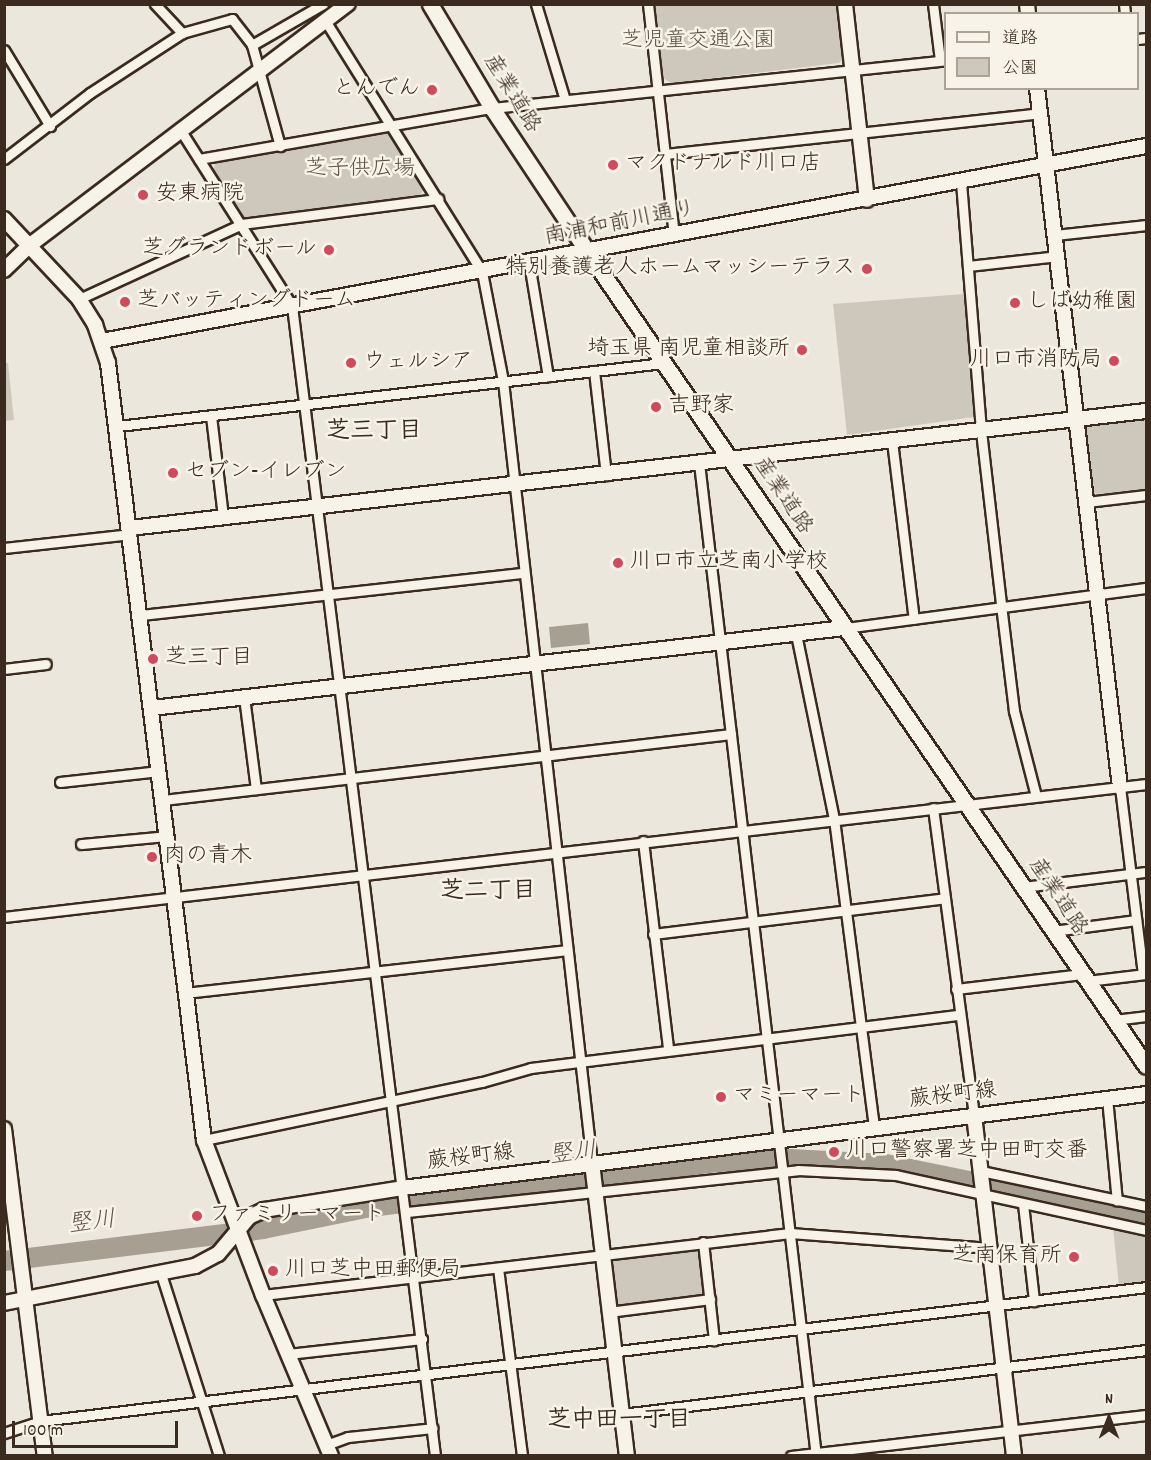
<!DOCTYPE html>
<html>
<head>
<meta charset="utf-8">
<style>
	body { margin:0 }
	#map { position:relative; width:1151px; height:1460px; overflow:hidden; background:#ece7dc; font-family:Dekko,"Klee One",sans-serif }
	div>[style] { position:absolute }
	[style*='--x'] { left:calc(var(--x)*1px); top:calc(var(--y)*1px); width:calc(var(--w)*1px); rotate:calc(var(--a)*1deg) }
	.green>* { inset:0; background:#cec8bc }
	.water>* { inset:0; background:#a89f93 }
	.river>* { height:20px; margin:-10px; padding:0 10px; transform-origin:10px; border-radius:10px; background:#a89f93 }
	.roads { filter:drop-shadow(2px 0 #3b2a1e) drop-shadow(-2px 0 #3b2a1e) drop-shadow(0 2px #3b2a1e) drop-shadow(0 -2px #3b2a1e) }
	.street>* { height:9px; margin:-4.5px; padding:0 4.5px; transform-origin:4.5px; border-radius:4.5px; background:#f7f3e8 }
	.secondary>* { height:14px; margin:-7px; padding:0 7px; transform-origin:7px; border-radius:7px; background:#f7f3e8 }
	.primary>* { height:15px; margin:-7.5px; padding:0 7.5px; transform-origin:7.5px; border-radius:7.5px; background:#f7f3e8 }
	.dots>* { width:16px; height:16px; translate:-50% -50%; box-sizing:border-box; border:3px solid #f7f3e8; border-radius:50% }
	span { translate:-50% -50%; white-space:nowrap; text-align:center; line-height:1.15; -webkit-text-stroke:5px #f7f3e8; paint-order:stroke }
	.park-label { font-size:22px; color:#605246 }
	.poi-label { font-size:22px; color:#3b2a1e }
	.right { translate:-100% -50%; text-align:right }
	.left { translate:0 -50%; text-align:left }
	.street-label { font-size:22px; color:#3b2a1e }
	.neighbourhood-label { font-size:24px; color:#3b2a1e; font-weight:700 }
	.water-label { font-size:24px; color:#615347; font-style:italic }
	.frame { position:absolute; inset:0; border:6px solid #3b2a1e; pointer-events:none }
	.legend { position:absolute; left:944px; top:12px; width:195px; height:78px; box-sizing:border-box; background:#f7f3e8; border:2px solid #aca397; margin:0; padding:8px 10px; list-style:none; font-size:18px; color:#3b2a1e }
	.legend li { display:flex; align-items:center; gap:12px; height:30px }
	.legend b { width:30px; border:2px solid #aca397 }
	.north { position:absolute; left:1079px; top:1388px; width:60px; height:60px; -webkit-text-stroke:4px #f7f3e8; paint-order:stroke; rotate:0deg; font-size:16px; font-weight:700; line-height:24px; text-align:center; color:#3b2a1e }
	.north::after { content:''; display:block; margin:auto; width:21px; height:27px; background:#3b2a1e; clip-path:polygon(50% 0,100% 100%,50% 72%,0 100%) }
	.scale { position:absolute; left:12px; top:1421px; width:166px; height:27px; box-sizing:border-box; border:3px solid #3b2a1e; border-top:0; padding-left:8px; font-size:18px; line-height:21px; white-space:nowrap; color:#3b2a1e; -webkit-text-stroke:4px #f7f3e8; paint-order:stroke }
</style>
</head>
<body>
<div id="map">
	<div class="green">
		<i style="clip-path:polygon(655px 5px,837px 5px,843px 59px,839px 63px,671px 83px,663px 78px)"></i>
		<i style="clip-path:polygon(384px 132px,391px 135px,424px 187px,420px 197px,248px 219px,241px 216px,213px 170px,217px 160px)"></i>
		<i style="clip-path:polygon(964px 294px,974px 417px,847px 435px,833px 304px)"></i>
		<i style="clip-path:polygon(5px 363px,8px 363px,14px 420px,5px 421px)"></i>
		<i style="clip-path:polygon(1146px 417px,1146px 491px,1092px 494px,1085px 430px,1090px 423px)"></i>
		<i style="clip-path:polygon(1113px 1227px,1146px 1235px,1146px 1284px,1119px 1287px)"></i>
		<i style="clip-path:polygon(697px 1248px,700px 1251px,704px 1293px,701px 1296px,619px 1306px,615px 1302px,610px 1265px,616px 1257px)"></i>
	</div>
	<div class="water">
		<i style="clip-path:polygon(588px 623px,590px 644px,551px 648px,549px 627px)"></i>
	</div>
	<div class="river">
		<i style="--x:4;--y:1261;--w:261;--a:-7"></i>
		<i style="--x:263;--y:1229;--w:110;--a:-11.5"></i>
		<i style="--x:371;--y:1207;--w:350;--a:-7.4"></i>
		<i style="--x:718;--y:1162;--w:72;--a:-2.4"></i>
		<i style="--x:790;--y:1159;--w:96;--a:3"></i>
		<i style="--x:886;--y:1164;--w:265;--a:11.5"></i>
	</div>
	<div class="roads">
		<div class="street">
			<i style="--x:155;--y:4;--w:40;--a:47"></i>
			<i style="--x:536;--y:4;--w:100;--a:73.2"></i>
			<i style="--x:648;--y:4;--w:232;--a:83.6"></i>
			<i style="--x:933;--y:4;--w:56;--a:82.9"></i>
			<i style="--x:1124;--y:4;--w:10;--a:84"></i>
			<i style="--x:326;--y:22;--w:295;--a:58"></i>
			<i style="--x:482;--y:272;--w:111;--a:79.1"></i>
			<i style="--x:503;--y:381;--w:787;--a:83.51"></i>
			<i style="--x:1138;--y:39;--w:8;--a:-7"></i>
			<i style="--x:252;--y:45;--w:82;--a:-30"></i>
			<i style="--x:4;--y:50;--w:89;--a:58.8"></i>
			<i style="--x:181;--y:131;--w:207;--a:57.6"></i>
			<i style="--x:292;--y:306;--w:1159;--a:82.91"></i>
			<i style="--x:665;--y:154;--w:377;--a:-6.2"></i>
			<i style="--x:4;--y:159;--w:108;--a:-37.5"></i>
			<i style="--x:90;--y:93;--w:110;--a:-33.1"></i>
			<i style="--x:182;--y:33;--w:52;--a:-15.6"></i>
			<i style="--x:232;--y:19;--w:33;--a:52"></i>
			<i style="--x:252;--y:45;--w:105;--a:74.5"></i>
			<i style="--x:199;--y:159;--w:297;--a:-9.9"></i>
			<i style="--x:492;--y:108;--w:457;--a:-6"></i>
			<i style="--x:961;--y:182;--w:250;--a:85.4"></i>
			<i style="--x:981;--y:431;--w:175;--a:83.4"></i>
			<i style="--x:1001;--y:605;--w:107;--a:83"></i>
			<i style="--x:1014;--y:711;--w:88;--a:75.5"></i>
			<i style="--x:1055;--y:235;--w:92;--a:-6.3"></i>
			<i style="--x:529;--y:263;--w:115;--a:80.5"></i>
			<i style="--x:968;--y:266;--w:91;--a:-6.3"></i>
			<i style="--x:79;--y:299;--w:179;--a:-24.7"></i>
			<i style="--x:242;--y:224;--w:198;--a:-7.3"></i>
			<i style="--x:594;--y:371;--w:105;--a:83.4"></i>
			<i style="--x:211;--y:416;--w:102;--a:83.2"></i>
			<i style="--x:118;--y:426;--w:549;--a:-6.59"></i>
			<i style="--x:892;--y:441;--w:179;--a:83"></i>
			<i style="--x:699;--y:463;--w:1000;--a:83.28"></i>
			<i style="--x:1087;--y:502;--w:59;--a:-6.8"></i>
			<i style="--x:4;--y:548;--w:128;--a:-6.3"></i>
			<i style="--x:141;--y:615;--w:385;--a:-6.3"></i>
			<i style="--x:845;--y:628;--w:304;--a:-7.6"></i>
			<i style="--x:796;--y:634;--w:189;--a:78.4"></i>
			<i style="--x:834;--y:819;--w:312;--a:82.6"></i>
			<i style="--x:4;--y:669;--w:42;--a:-6.8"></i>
			<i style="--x:244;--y:697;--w:93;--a:82.6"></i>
			<i style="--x:60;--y:782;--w:100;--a:-6.3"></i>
			<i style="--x:1120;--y:787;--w:188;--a:83"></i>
			<i style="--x:163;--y:800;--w:572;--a:-6.63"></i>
			<i style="--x:933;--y:808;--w:310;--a:82.4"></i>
			<i style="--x:643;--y:841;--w:209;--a:83.1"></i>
			<i style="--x:81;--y:844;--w:86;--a:-5.3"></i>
			<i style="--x:1023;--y:887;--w:124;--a:-7"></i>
			<i style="--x:4;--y:917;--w:1150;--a:-6.64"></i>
			<i style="--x:1053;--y:931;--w:84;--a:-7.5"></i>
			<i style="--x:653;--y:934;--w:294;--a:-7"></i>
			<i style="--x:1087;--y:981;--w:59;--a:-6.8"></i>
			<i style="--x:956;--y:989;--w:127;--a:-6.8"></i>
			<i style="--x:185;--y:993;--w:383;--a:-6.4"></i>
			<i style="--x:1114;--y:1020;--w:32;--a:-7"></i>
			<i style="--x:1107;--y:1098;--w:103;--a:84.5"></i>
			<i style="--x:204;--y:1140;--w:284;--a:-11.8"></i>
			<i style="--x:482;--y:1082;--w:51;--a:-15.9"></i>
			<i style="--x:531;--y:1068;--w:431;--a:-7.1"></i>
			<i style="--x:981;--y:1171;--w:169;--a:12"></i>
			<i style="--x:1023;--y:1204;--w:98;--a:83.5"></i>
			<i style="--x:407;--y:1212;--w:393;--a:-6.1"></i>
			<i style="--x:798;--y:1170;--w:98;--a:2.9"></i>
			<i style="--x:896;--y:1175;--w:256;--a:12.4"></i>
			<i style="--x:703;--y:1242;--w:99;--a:83.6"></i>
			<i style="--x:498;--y:1268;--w:190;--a:82.7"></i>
			<i style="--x:161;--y:1274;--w:191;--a:72.3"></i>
			<i style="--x:263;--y:1295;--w:531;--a:-6.71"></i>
			<i style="--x:790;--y:1233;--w:201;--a:4.3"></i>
			<i style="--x:609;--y:1312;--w:102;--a:-7.3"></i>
			<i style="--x:288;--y:1354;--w:135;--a:-6.4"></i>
			<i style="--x:622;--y:1414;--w:528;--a:-6.96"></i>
			<i style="--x:4;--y:1433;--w:39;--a:-18"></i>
			<i style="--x:41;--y:1421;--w:1113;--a:-6.91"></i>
			<i style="--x:326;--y:1445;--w:23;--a:-20"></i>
			<i style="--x:348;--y:1437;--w:85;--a:-6"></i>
			<i style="--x:791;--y:1456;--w:357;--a:-6.6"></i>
		</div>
		<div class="secondary">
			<i style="--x:845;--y:4;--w:197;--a:83.6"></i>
			<i style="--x:1027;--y:4;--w:10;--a:84"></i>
			<i style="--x:1037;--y:88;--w:704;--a:83.23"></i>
			<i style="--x:4;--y:219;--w:110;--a:46.8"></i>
			<i style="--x:79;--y:299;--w:31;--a:58"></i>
			<i style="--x:95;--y:325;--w:40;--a:71.1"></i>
			<i style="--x:108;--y:363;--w:783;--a:82.96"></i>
			<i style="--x:204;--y:1140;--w:166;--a:69.2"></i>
			<i style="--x:263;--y:1295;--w:175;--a:67.1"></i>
			<i style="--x:4;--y:270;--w:36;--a:-44"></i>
			<i style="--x:30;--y:245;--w:399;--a:-37.2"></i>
			<i style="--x:102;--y:341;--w:1062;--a:-10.58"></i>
			<i style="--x:130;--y:528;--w:1023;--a:-6.57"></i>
			<i style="--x:152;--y:708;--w:698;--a:-6.59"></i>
			<i style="--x:974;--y:1115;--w:343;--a:83.3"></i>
			<i style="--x:4;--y:1129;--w:330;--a:82.9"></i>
			<i style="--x:592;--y:1163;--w:295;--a:83.2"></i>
			<i style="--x:4;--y:1303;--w:195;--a:-11"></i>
			<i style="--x:195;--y:1266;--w:26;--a:-28"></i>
			<i style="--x:218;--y:1254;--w:48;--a:-50"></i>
			<i style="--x:249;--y:1217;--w:17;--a:-25"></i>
			<i style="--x:264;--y:1210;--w:141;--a:-9"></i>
			<i style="--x:403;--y:1188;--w:749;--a:-7.21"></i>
		</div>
		<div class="primary">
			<i style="--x:430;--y:4;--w:121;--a:59.2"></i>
			<i style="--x:492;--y:108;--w:172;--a:56.4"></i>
			<i style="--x:587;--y:251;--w:988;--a:55.55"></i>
		</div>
	</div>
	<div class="dots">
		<i style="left:432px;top:90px;background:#d1495b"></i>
		<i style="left:613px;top:165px;background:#d1495b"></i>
		<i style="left:143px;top:195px;background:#d1495b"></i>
		<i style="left:329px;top:250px;background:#d1495b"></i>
		<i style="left:867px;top:269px;background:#d1495b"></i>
		<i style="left:125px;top:302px;background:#d1495b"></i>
		<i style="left:1015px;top:303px;background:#d1495b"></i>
		<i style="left:802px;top:350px;background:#d1495b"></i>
		<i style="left:1114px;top:361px;background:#d1495b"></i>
		<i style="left:351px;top:363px;background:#d1495b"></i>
		<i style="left:656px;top:407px;background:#d1495b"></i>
		<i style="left:173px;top:473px;background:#d1495b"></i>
		<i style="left:618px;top:563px;background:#d1495b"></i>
		<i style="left:153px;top:659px;background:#d1495b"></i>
		<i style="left:152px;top:857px;background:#d1495b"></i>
		<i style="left:721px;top:1097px;background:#d1495b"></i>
		<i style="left:834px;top:1152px;background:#d1495b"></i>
		<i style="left:197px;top:1216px;background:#d1495b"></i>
		<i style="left:1074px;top:1257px;background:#d1495b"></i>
		<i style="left:273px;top:1271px;background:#d1495b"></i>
	</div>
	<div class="park-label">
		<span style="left:698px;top:42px">芝児童交通公園</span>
		<span style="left:360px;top:170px">芝子供広場</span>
	</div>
	<div class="poi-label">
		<span class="right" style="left:420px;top:90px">とんでん</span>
		<span class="left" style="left:625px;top:165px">マクドナルド川口店</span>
		<span class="left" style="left:156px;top:195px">安東病院</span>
		<span class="right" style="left:317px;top:250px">芝グランドボール</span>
		<span class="right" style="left:855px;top:269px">特別養護老人ホームマッシーテラス</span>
		<span class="left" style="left:137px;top:302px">芝バッティングドーム</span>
		<span class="left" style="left:1027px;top:303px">しば幼稚園</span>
		<span class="right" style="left:790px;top:350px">埼玉県 南児童相談所</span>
		<span class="right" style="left:1102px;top:361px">川口市消防局</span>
		<span class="left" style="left:363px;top:363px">ウェルシア</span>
		<span class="left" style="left:668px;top:407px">吉野家</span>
		<span class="left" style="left:185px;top:473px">セブン-イレブン</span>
		<span class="left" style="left:630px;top:563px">川口市立芝南小学校</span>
		<span class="left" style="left:165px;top:659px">芝三丁目</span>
		<span class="left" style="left:164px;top:857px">肉の青木</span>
		<span class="left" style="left:733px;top:1097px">マミーマート</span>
		<span class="left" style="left:846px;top:1152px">川口警察署芝中田町交番</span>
		<span class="left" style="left:209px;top:1216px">ファミリーマート</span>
		<span class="right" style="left:1062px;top:1257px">芝南保育所</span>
		<span class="left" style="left:285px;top:1271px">川口芝中田郵便局</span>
	</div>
	<div class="street-label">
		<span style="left:511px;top:94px;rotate:58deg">産業道路</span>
		<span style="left:620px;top:224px;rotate:-11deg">南浦和前川通り</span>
		<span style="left:782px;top:496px;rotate:56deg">産業道路</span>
		<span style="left:1057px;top:897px;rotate:56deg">産業道路</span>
		<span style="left:953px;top:1096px;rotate:-7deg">蕨桜町線</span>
		<span style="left:471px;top:1158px;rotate:-7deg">蕨桜町線</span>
	</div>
	<div class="neighbourhood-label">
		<span style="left:374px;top:433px">芝三丁目</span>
		<span style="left:488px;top:893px">芝二丁目</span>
		<span style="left:619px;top:1422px">芝中田一丁目</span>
	</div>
	<div class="water-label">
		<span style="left:573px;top:1155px;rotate:-7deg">竪川</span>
		<span style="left:92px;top:1224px;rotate:-7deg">竪川</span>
	</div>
	<div class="frame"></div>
	<ul class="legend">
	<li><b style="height:8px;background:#f7f3e8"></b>道路</li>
	<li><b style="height:16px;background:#cec8bc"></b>公園</li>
	</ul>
	<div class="north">N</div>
	<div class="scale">100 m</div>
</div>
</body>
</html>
